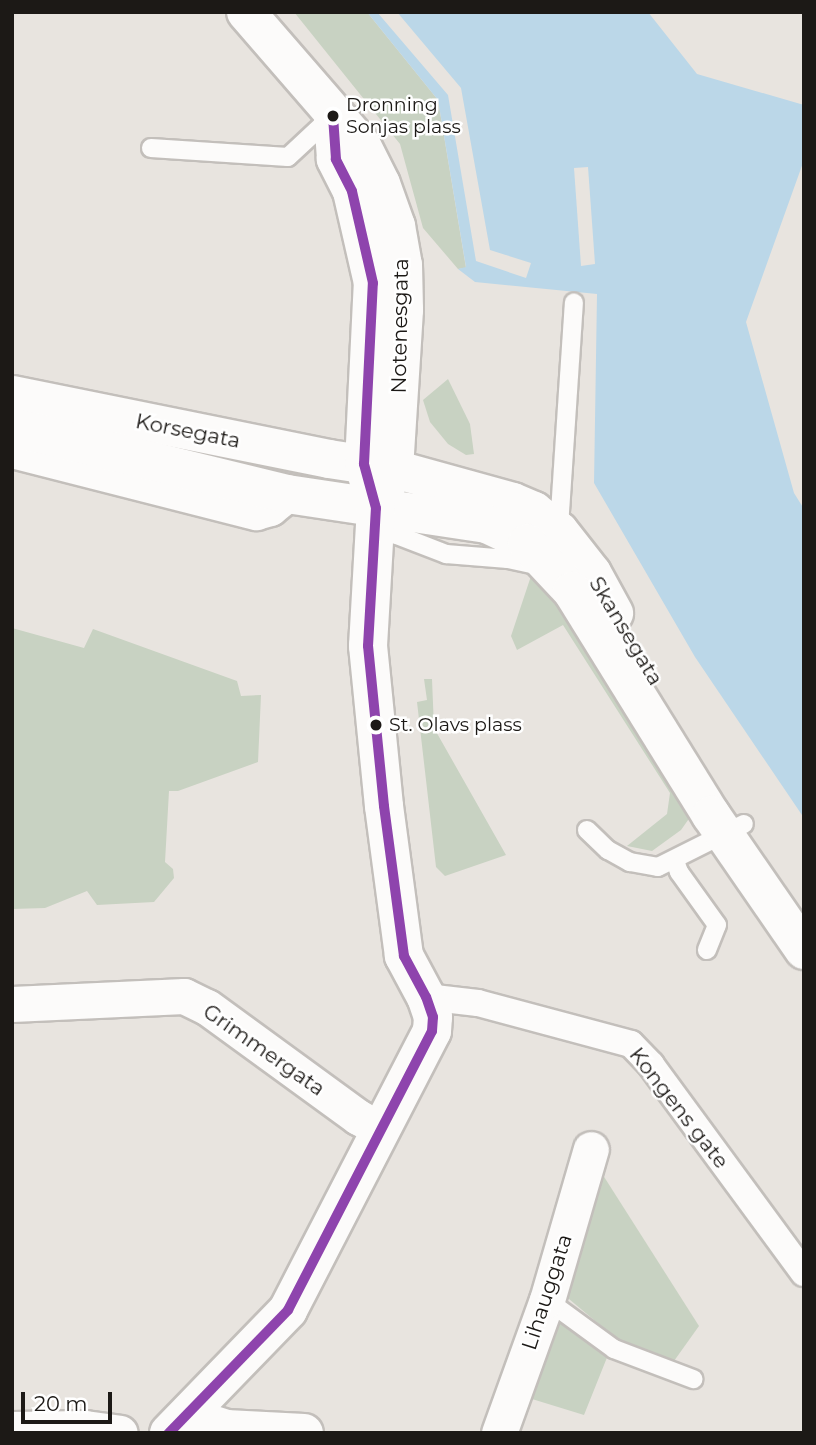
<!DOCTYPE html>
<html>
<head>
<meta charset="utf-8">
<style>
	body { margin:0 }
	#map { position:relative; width:816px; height:1445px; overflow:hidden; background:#e8e4df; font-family:Montserrat,sans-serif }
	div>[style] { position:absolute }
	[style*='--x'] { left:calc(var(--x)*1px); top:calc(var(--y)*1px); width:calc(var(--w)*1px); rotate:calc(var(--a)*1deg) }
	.green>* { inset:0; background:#c8d2c2 }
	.water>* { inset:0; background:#bbd7e8 }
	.pier>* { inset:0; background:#e8e4df }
	.roads { filter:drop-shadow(2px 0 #c3bfbb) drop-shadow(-2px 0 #c3bfbb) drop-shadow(0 2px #c3bfbb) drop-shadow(0 -2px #c3bfbb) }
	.service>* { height:18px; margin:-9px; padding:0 9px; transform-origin:9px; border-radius:9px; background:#fcfbfa }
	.pedestrian>* { height:26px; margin:-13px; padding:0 13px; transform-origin:13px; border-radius:13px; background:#fcfbfa }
	.minor>* { height:35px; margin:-17.5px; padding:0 17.5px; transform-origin:17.5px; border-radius:17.5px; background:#fcfbfa }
	.tertiary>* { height:38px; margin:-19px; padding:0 19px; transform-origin:19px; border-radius:19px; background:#fcfbfa }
	.bus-1>* { height:10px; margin:-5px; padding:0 5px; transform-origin:5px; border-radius:5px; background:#8e44ad }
	.dots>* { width:19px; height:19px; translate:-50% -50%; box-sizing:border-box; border:4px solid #fff; border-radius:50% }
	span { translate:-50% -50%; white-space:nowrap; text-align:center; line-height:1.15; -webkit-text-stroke:5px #fff; paint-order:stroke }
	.bus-label { font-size:19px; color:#1c1916 }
	.left { translate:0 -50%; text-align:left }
	.street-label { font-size:21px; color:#1c1916 }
	.frame { position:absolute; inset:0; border:14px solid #1c1916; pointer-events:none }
	.scale { position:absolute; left:21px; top:1392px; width:91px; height:32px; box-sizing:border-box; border:4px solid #1c1916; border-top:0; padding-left:9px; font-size:21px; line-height:24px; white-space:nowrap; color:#1c1916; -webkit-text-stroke:5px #fff; paint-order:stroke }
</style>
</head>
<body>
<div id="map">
	<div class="green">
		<i style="clip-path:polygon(294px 12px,367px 12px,438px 100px,466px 268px,458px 269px,423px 228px,400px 144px)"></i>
		<i style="clip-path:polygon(448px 379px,470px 424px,474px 454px,466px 455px,448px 444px,430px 422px,423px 400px)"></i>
		<i style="clip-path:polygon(547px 528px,587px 576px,712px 786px,681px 830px,652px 851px,627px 846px,667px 814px,670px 793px,563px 625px,517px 650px,511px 636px)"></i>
		<i style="clip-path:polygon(12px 628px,84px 648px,93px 629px,237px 681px,241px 696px,261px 695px,258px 762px,178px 791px,169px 791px,165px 862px,173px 869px,174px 878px,154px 902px,97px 905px,87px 891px,45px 908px,12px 909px)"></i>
		<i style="clip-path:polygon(424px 679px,432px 679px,434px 728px,506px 855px,445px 876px,436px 867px,417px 702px,427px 700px)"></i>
		<i style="clip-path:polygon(601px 1172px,699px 1326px,674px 1361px,618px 1340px,563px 1294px)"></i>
		<i style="clip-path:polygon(561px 1320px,608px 1355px,584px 1415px,532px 1399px)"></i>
	</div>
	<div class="water">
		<i style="clip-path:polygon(367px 12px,648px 12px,697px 74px,804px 105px,804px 160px,746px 322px,794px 493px,804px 509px,804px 818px,695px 657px,594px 483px,597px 294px,475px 282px,458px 269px,466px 267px,438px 100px)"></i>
	</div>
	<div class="pier">
		<i style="clip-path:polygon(377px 12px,397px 12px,461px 88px,490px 250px,531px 263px,526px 278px,476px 261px,448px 95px)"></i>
		<i style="clip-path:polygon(588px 167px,595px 264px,581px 266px,574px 168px)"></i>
	</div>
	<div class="roads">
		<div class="service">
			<i style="--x:151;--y:148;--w:137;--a:3.8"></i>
			<i style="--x:288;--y:157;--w:57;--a:-42.9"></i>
			<i style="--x:380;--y:514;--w:27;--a:51"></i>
			<i style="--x:397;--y:535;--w:53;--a:21.2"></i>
			<i style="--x:446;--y:554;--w:62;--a:4.6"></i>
			<i style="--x:508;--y:559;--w:33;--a:12"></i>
			<i style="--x:559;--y:527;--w:225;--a:-86.2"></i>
			<i style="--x:587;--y:830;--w:29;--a:44"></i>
			<i style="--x:608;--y:850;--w:25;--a:29"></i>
			<i style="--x:630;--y:862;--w:28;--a:10"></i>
			<i style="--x:658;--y:867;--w:96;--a:-26.6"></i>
			<i style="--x:675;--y:861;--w:12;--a:70"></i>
			<i style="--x:679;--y:872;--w:65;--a:54.4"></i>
			<i style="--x:717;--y:925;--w:27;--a:112"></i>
			<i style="--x:547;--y:1300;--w:83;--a:36.2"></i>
			<i style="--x:614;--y:1349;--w:85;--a:20.8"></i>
		</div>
		<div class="pedestrian">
			<i style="--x:426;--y:997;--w:52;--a:6.6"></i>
			<i style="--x:478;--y:1003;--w:158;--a:15"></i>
			<i style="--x:631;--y:1044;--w:29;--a:46"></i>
			<i style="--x:651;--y:1065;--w:258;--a:53.7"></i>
		</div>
		<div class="minor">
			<i style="--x:12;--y:450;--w:252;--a:14.3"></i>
			<i style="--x:256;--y:512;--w:15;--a:-16"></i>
			<i style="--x:270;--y:508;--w:22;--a:-39"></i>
			<i style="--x:12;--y:1004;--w:172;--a:-2.7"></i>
			<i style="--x:184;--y:996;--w:25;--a:26"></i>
			<i style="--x:207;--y:1007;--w:187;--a:36.1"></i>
			<i style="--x:358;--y:1117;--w:26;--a:29"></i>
			<i style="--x:12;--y:1429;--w:73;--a:-0.8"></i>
			<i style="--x:85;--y:1428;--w:35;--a:8"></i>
			<i style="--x:499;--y:1433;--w:141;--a:-70.2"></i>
			<i style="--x:547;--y:1300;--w:157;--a:-73.8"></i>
		</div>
		<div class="tertiary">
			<i style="--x:246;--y:12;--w:177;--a:49.1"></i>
			<i style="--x:362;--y:146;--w:42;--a:63.4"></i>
			<i style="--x:381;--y:184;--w:45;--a:70.3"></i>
			<i style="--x:396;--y:226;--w:40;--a:80"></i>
			<i style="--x:403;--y:265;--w:45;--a:88.7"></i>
			<i style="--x:404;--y:310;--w:159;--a:93.6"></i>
			<i style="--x:394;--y:469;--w:23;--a:115"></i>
			<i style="--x:12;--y:395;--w:323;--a:11.4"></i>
			<i style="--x:329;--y:459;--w:66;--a:8.7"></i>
			<i style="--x:394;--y:469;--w:123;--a:15.5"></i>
			<i style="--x:513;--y:502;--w:23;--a:23"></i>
			<i style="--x:534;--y:511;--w:32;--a:39"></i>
			<i style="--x:559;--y:531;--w:53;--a:51.8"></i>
			<i style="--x:592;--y:573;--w:46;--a:61.2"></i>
			<i style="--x:12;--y:427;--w:283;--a:13.7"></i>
			<i style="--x:287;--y:494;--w:202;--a:8.5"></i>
			<i style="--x:487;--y:524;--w:44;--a:25.4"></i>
			<i style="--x:527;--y:543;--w:66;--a:46.8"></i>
			<i style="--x:572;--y:591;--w:264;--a:58.2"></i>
			<i style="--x:711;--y:815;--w:164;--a:55.4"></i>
			<i style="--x:191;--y:1411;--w:21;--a:35"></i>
			<i style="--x:208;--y:1423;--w:19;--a:18"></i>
			<i style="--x:226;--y:1429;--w:78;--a:2.9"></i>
			<i style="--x:169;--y:1433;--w:171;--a:-45.9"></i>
			<i style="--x:288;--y:1310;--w:314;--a:-62.7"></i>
			<i style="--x:432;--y:1031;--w:14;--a:-86"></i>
			<i style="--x:433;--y:1017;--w:21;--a:-109"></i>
			<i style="--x:426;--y:997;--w:47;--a:-118.2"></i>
			<i style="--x:404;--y:956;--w:151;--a:-97.6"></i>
			<i style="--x:384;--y:806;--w:161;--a:-95.7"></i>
			<i style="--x:368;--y:646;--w:138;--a:-86.7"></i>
			<i style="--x:376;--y:508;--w:46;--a:-105.3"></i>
			<i style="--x:364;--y:464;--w:181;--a:-87.2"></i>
			<i style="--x:373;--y:283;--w:94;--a:-102.9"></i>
			<i style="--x:352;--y:191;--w:36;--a:-117"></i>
			<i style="--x:336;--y:159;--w:43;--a:-94"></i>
		</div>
	</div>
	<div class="bus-1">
		<i style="--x:169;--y:1433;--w:171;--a:-45.9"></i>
		<i style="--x:288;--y:1310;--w:314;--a:-62.7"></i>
		<i style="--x:432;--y:1031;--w:14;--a:-86"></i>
		<i style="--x:433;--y:1017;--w:21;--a:-109"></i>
		<i style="--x:426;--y:997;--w:47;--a:-118.2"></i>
		<i style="--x:404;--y:956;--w:151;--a:-97.6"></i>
		<i style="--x:384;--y:806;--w:161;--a:-95.7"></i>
		<i style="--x:368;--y:646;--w:138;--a:-86.7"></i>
		<i style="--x:376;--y:508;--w:46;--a:-105.3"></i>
		<i style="--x:364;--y:464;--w:181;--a:-87.2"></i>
		<i style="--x:373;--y:283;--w:94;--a:-102.9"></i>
		<i style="--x:352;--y:191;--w:36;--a:-117"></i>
		<i style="--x:336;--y:159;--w:43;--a:-94"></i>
	</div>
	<div class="dots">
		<i style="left:333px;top:116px;background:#1c1916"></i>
		<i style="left:376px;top:725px;background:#1c1916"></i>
	</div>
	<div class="bus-label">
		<span class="left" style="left:346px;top:116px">Dronning<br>Sonjas plass</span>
		<span class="left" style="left:389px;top:725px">St. Olavs plass</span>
	</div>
	<div class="street-label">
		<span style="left:400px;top:326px;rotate:-89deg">Notenesgata</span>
		<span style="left:188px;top:431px;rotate:11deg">Korsegata</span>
		<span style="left:626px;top:631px;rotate:59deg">Skansegata</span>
		<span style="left:264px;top:1050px;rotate:35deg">Grimmergata</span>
		<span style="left:679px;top:1108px;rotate:52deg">Kongens gate</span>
		<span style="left:547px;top:1292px;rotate:-72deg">Lihauggata</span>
	</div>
	<div class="frame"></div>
	<div class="scale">20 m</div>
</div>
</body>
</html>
